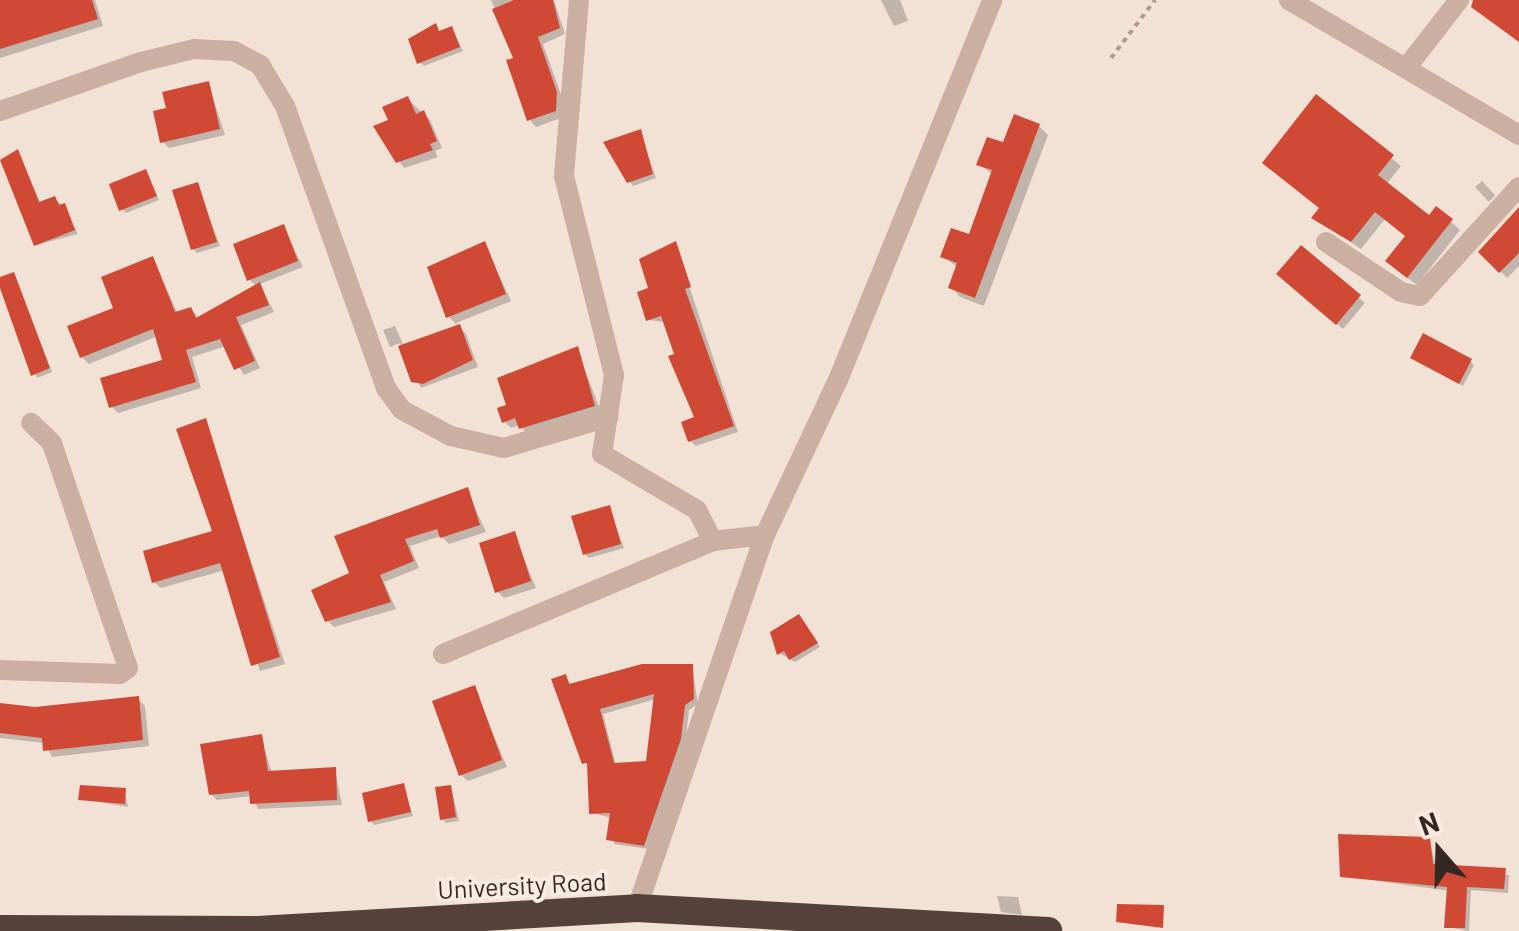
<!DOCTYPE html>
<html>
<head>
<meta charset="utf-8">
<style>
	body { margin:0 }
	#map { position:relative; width:1519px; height:931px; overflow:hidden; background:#f2e1d5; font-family:Barlow,sans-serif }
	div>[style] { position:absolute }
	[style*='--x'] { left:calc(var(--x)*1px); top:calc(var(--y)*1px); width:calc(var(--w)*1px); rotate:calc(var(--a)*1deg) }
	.shadow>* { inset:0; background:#0003 }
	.building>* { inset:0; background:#d04935 }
	.path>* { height:4px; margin-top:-2px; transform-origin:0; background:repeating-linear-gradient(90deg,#b7998b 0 5px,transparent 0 10px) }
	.minor>* { height:20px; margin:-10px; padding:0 10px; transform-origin:10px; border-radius:10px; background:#cbafa0 }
	.highway>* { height:28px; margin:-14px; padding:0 14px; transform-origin:14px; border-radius:14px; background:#56403a }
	span { translate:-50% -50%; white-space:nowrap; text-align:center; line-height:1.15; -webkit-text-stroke:8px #faece1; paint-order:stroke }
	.street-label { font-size:25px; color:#342724 }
	.north { position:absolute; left:1389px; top:801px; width:100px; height:100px; -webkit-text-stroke:8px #faece1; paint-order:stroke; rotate:340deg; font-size:28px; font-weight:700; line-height:40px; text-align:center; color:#342724 }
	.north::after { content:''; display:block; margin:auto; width:35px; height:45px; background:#342724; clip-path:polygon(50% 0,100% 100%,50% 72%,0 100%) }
</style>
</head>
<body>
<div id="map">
	<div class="shadow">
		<i style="clip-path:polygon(0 0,95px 0,103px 26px,0 58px)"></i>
		<i style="clip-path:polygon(491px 0,554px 0,565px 34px,543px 44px,563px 100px,561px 118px,536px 127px,530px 120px,509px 62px,517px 59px)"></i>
		<i style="clip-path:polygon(881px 0,900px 0,908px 21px,894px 26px)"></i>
		<i style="clip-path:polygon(435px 26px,440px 33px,452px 29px,463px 51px,424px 66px,420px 62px)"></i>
		<i style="clip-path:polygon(208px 83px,225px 135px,169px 148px,163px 142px,169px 110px)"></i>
		<i style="clip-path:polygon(1317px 97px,1401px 166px,1386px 185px,1429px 218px,1436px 209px,1460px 230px,1417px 285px,1397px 270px,1407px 237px,1385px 219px,1361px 249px,1315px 217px,1321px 209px)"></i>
		<i style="clip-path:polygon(408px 99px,430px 120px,442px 148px,435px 151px,438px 157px,404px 168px,376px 127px,391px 121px)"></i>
		<i style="clip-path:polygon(1039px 126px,1048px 135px,984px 306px,960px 297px,951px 287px,958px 268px,943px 256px,970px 237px,993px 175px,979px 164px)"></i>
		<i style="clip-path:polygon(640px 132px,656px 178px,633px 186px,606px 144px)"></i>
		<i style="clip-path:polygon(18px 152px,41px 204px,54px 199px,64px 206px,78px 234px,36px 245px,2px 158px)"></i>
		<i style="clip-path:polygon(145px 172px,159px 200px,126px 213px,122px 209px)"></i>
		<i style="clip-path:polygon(1482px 181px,1495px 195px,1489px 202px,1475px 187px)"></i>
		<i style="clip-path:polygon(197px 185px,220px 246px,197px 253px,193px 249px)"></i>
		<i style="clip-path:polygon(1519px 211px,1519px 266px,1507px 278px,1482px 252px)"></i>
		<i style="clip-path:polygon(283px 227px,303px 267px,260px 284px,274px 312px,241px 325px,260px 368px,244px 375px,226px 346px,192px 357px,201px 388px,118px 413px,111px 406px,165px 361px,158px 336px,89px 364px,82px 357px,153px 259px,178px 314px,191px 309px,199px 319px,257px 287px,249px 279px)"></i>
		<i style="clip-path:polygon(485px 244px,511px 301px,456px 323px,466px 334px,478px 367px,421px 388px,400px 343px,390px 347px,383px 330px,395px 326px,404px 346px,459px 327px,448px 316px)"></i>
		<i style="clip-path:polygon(675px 244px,738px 432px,696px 446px,690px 441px,697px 419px,664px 322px,648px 320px,652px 289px)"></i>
		<i style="clip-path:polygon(1302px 248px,1365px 303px,1343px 329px,1285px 280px)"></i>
		<i style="clip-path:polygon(13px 275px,52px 372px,37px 378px,0 281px)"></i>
		<i style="clip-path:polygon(577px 349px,601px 412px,528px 435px,520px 425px,511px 428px,504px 421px)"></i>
		<i style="clip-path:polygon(1413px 358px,1470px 361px,1474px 365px,1463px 386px)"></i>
		<i style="clip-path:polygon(205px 421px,285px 664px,260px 671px,225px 570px,161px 588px,154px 582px,215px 533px)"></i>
		<i style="clip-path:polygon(467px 490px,486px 532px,449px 544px,441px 536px,410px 546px,419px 568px,384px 582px,396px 609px,334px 627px,327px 620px,353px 575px)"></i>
		<i style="clip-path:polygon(609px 507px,624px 548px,589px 558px,585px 554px)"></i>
		<i style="clip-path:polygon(514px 534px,536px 588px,504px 598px,497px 591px)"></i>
		<i style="clip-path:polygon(803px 621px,820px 647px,795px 662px,779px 653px)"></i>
		<i style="clip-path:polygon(evenodd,692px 666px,698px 704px,689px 710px,685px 745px,649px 849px,614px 844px,612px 818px,592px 813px,590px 769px,565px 677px,572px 685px,692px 666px,656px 699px,648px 764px,616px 765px,603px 714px,656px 699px)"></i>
		<i style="clip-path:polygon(474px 688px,507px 767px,468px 781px,461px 775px)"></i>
		<i style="clip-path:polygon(138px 699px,145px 706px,149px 746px,52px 757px,45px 743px,0 738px,0 706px,35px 710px)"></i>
		<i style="clip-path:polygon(261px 736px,272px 773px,335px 770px,342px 805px,258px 809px,252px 796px,217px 800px,211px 794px)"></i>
		<i style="clip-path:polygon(403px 786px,413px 816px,374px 825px,370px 820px)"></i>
		<i style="clip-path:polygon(451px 787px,459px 821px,446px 823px,442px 818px)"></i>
		<i style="clip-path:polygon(125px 791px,128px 807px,81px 799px)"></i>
		<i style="clip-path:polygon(1429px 840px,1437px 867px,1509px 875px,1508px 893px,1471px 890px,1469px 931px,1447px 927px,1449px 891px,1343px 876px)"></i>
		<i style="clip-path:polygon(997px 896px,1018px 897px,1022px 915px,1001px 912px)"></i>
	</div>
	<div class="building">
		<i style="clip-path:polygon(0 0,92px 0,98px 19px,0 49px)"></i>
		<i style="clip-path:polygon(514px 0,553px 0,560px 28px,538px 37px,557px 92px,556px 111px,527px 121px,506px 60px,513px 58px,492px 9px)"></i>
		<i style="clip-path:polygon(1473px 0,1519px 0,1519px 42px,1471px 7px)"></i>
		<i style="clip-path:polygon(436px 23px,439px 31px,452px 26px,460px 47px,417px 64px,408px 39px)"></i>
		<i style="clip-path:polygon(209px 81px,220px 129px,160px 143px,153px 111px,166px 108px,162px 92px)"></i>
		<i style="clip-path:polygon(1316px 94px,1394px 155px,1378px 175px,1429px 215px,1436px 206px,1453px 219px,1407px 278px,1385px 261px,1405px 236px,1375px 212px,1351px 242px,1311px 218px,1319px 208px,1262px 163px)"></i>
		<i style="clip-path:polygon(408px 96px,416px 114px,424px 110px,437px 141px,430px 144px,433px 150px,396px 163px,373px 126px,388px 120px,382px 107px)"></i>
		<i style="clip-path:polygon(1014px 114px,1040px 124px,975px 298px,948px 288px,957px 263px,940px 257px,951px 228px,969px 234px,992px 170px,976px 165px,987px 137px,1003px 142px)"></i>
		<i style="clip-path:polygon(641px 129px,653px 174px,627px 183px,603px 142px)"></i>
		<i style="clip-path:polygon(18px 149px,39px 202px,55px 196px,59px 205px,65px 203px,75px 230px,34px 246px,0 160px)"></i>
		<i style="clip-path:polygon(146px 169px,157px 196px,119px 211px,109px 184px)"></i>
		<i style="clip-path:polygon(198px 182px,217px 242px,191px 250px,172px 190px)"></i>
		<i style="clip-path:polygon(1519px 207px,1519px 253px,1499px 273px,1478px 252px)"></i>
		<i style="clip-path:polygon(284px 224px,298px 261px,247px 281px,233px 244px)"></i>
		<i style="clip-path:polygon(485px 241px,506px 294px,446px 318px,427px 267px)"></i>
		<i style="clip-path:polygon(676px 241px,691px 287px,685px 289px,734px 426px,688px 442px,681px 422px,694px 417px,668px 356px,674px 354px,661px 316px,646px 321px,637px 292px,648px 288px,639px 259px)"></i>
		<i style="clip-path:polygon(1301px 245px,1361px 295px,1336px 325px,1276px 274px)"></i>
		<i style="clip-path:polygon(153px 256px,175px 312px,191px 307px,196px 318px,260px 282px,269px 305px,236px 317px,255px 361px,234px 370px,220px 339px,186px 350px,196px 382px,109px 408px,100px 378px,162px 360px,153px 329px,80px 358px,67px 326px,113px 308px,101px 277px)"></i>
		<i style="clip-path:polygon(14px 272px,50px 368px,31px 376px,0 288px,0 277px)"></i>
		<i style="clip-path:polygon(460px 324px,473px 360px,423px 384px,411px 382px,398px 346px)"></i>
		<i style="clip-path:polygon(1423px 333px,1472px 359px,1459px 384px,1410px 358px)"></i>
		<i style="clip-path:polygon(578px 346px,595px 406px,519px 429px,515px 418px,502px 423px,497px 408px,506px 405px,497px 378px)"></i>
		<i style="clip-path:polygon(206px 418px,280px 657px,251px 666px,220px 563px,152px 583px,143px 551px,212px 531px,176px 429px)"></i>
		<i style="clip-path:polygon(468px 487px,480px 525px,440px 538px,437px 529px,405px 539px,414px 561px,380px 575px,391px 602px,325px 622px,311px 590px,349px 573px,334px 536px)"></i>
		<i style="clip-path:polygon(610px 505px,621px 544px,583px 555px,571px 516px)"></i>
		<i style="clip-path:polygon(515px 531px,531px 581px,495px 593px,479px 543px)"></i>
		<i style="clip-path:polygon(799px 614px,818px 643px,789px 660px,784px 651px,777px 655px,770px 632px)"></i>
		<i style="clip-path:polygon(evenodd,642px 664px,693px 664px,694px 699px,685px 705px,681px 739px,644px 846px,606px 840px,610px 813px,589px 814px,587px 763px,582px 764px,551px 679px,566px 674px,569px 684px,642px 664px,654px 694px,646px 761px,614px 763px,600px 709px,654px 694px)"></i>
		<i style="clip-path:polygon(475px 685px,502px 760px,459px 776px,432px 701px)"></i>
		<i style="clip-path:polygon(139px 696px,143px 740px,43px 751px,42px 738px,0 733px,0 703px,35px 707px)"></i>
		<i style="clip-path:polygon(262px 734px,268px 771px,336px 767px,337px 800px,250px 804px,249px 791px,209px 795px,200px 744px)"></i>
		<i style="clip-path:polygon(404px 783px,411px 812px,368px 822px,362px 793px)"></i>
		<i style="clip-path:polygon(80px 785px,126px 788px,125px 804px,78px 800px)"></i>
		<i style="clip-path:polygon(451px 785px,456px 817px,440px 820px,435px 787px)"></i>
		<i style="clip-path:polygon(1338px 834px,1430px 837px,1433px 864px,1506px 868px,1504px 889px,1467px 887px,1465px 928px,1444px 928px,1447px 887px,1340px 877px)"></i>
		<i style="clip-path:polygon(1117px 904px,1164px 905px,1163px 928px,1116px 922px)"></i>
	</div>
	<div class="path">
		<i style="--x:1111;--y:58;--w:73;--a:-52.8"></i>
	</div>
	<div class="minor">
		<i style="--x:579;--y:0;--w:177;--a:94.9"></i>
		<i style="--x:564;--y:176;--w:205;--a:75.9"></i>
		<i style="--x:614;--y:375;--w:80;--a:98.6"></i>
		<i style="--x:602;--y:454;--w:110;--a:30.5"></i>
		<i style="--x:697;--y:510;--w:35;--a:63"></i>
		<i style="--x:1289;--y:0;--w:267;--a:30.4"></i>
		<i style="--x:1407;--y:67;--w:85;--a:-52.2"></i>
		<i style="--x:0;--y:111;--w:149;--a:-19.2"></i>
		<i style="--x:141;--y:62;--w:55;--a:-13.8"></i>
		<i style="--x:194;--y:49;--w:40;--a:2.9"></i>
		<i style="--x:234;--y:51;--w:30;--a:28"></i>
		<i style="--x:260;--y:65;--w:48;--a:58.6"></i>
		<i style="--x:285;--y:106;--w:300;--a:70.3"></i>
		<i style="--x:386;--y:388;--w:27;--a:54"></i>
		<i style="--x:402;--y:410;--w:55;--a:28"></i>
		<i style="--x:451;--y:436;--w:54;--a:12.8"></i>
		<i style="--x:504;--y:448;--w:109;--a:-16.6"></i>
		<i style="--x:1326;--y:242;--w:90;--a:33.7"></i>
		<i style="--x:1401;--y:292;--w:19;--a:12"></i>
		<i style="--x:1420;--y:296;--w:147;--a:-47.8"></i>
		<i style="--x:443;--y:654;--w:293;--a:-22.7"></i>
		<i style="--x:713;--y:541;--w:52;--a:-6.6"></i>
		<i style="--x:0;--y:670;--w:120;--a:1.9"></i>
		<i style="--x:120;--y:674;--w:10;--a:-37"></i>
		<i style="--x:128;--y:668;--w:237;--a:-108.7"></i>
		<i style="--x:52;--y:443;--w:29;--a:-136"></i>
		<i style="--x:637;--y:908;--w:394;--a:-71.1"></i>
		<i style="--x:765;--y:535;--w:171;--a:-64.8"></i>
		<i style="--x:838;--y:380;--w:410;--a:-67.9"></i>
	</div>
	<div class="highway">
		<i style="--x:0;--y:929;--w:258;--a:0.2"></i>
		<i style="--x:258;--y:930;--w:380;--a:-3.3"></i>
		<i style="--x:637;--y:908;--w:412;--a:3.2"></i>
	</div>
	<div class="street-label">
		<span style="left:522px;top:885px;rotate:-3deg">University Road</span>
	</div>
	<div class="north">N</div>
</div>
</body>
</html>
